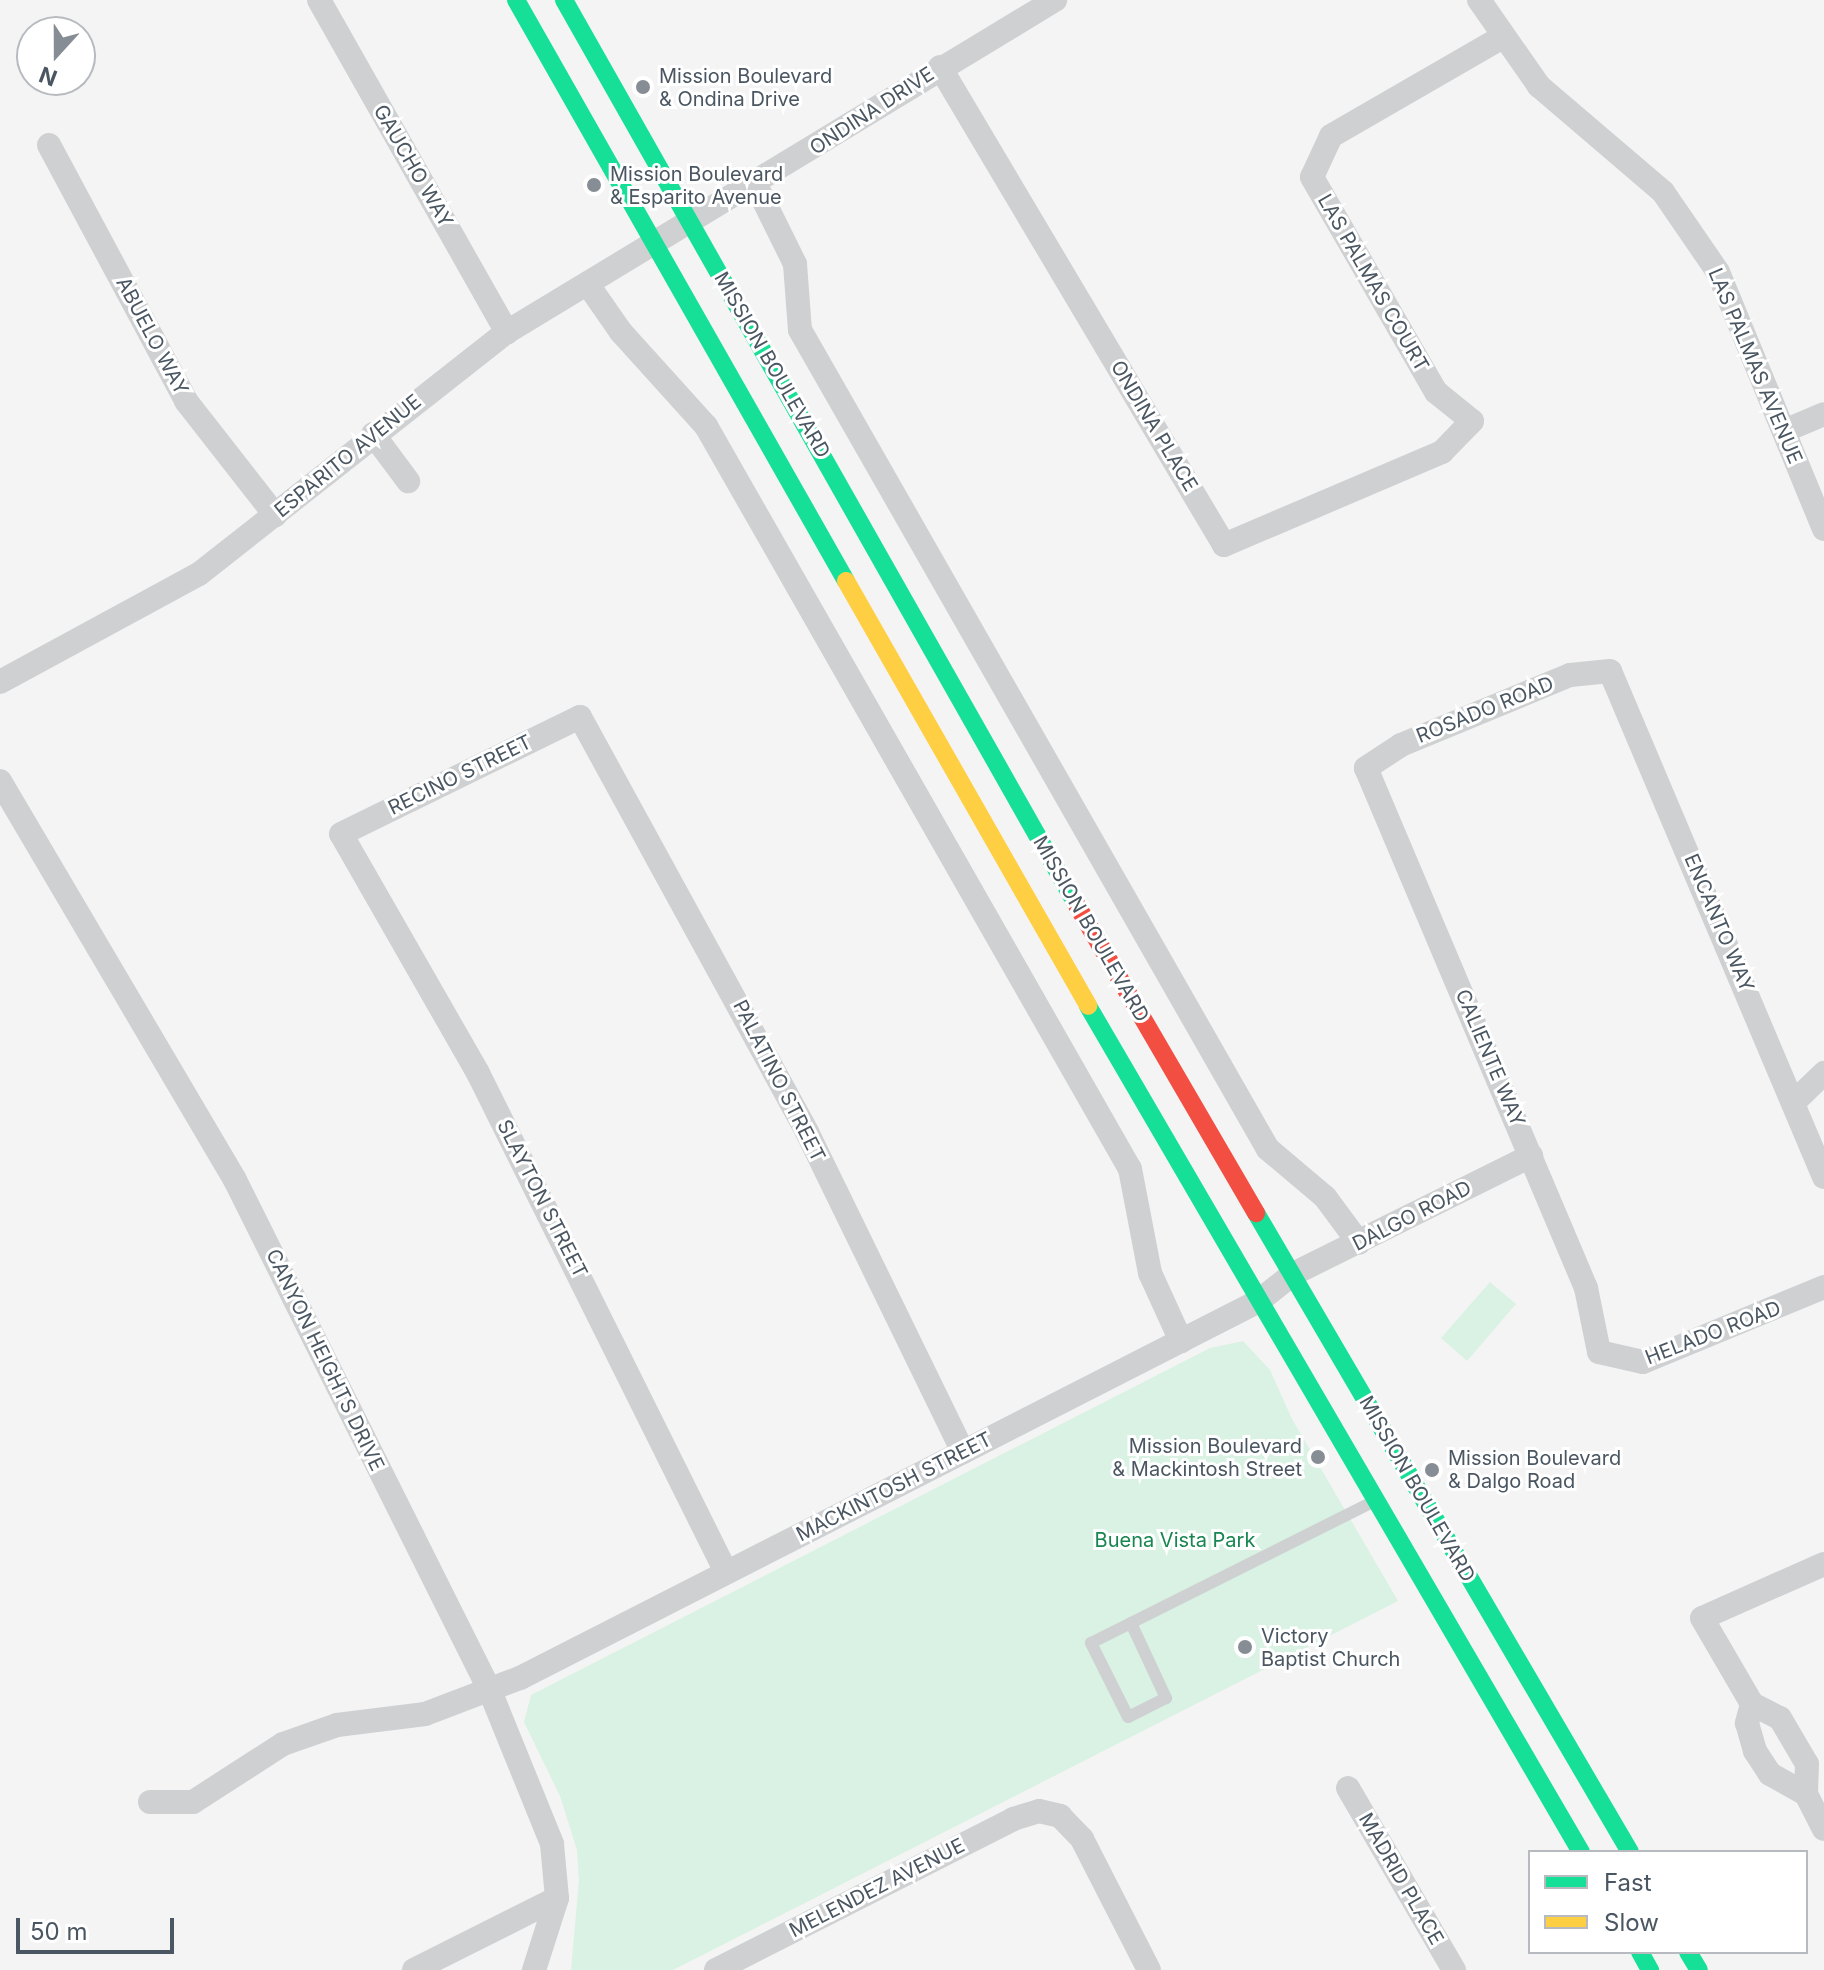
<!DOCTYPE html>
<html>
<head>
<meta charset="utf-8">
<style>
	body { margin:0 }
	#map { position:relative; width:1824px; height:1970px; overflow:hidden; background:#f4f4f4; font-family:Inter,sans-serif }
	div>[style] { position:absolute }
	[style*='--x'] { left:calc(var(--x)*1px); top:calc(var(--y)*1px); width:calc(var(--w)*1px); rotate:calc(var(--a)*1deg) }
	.green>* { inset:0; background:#d9f2e3 }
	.lane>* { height:12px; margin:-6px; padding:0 6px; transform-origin:6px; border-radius:6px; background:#ced0d2 }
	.street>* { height:24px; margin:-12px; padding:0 12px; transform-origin:12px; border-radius:12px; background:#ced0d2 }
	.fast>* { height:18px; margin:-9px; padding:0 9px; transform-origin:9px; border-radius:9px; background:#16e098 }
	.slow>* { height:18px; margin:-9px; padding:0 9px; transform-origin:9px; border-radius:9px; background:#ffcf43 }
	.jam>* { height:18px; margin:-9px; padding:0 9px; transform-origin:9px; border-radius:9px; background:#f24e42 }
	.dots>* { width:22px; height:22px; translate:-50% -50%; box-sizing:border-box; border:4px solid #fff; border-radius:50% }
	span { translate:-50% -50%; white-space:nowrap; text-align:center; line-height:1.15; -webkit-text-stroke:6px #fff; paint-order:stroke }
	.poi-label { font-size:20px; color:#4a5661 }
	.left { translate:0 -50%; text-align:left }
	.right { translate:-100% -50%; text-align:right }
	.street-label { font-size:20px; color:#4a5661 }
	.park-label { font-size:20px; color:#17864f }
	.legend { position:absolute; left:1528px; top:1850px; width:280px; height:104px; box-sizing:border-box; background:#fff; border:2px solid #b7bbc0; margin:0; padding:10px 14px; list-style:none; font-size:24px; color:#4a5661 }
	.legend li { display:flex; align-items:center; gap:16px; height:40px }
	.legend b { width:40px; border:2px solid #b7bbc0 }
	.north { position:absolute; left:16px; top:16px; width:80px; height:80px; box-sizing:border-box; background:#fff; border:2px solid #b7bbc0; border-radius:50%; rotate:201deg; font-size:22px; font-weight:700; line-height:32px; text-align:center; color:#4a5661 }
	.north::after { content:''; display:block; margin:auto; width:28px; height:36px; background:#868d94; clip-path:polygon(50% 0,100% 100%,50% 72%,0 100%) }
	.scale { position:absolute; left:16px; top:1918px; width:158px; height:36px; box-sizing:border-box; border:4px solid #4a5661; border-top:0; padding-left:10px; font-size:24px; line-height:28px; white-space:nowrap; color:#4a5661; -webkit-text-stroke:6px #fff; paint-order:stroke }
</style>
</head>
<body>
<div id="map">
	<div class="green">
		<i style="clip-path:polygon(1490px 1282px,1516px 1304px,1467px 1361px,1441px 1338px)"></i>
		<i style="clip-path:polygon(1243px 1341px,1270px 1370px,1292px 1419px,1398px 1601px,673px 1970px,571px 1970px,579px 1880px,577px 1850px,560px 1796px,524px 1722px,531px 1695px,1210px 1348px)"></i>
	</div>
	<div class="lane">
		<i style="--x:1131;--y:1623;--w:83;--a:65"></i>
		<i style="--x:1166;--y:1698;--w:42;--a:153.4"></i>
		<i style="--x:1128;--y:1717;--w:83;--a:-116.6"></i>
		<i style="--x:1091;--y:1643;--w:314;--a:-26.6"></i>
	</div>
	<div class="street">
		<i style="--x:319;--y:0;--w:382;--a:60.5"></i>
		<i style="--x:1479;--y:0;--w:105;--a:55.1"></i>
		<i style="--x:1539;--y:86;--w:163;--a:40.5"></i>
		<i style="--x:1663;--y:192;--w:97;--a:55.5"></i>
		<i style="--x:1718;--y:272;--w:278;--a:67.6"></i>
		<i style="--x:940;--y:67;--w:556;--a:59.28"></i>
		<i style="--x:1224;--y:545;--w:237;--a:-23.1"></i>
		<i style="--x:1442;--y:452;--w:43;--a:-45.9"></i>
		<i style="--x:1472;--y:421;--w:46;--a:-141.1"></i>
		<i style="--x:1436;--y:392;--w:248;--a:-120"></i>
		<i style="--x:1312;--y:177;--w:45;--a:-65.1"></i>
		<i style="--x:1331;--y:136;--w:196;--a:-30"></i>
		<i style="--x:49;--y:145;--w:290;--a:61.8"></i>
		<i style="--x:186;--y:401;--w:145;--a:52"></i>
		<i style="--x:756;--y:185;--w:88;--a:63.7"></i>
		<i style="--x:795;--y:264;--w:66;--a:85.7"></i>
		<i style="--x:800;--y:330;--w:943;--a:60.26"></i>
		<i style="--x:1268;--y:1149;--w:75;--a:40.1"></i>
		<i style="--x:1325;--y:1197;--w:57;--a:53.5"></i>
		<i style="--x:589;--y:286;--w:56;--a:55.2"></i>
		<i style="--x:621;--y:332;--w:127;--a:47.9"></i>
		<i style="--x:706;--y:426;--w:855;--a:60.29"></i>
		<i style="--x:1130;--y:1169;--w:106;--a:79.1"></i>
		<i style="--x:1150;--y:1273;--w:75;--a:65.5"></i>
		<i style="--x:1784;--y:431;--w:43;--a:-23"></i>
		<i style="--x:373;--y:434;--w:59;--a:53.3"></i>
		<i style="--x:0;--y:682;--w:226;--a:-28.5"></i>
		<i style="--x:199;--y:574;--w:392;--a:-38.2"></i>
		<i style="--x:507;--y:332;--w:641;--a:-31.21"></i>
		<i style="--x:0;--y:781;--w:463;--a:59.5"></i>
		<i style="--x:235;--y:1180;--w:571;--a:63.48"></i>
		<i style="--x:490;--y:1691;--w:165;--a:67.9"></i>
		<i style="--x:552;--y:1844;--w:54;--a:84.7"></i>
		<i style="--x:557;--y:1898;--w:76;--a:107.7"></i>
		<i style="--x:1794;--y:1102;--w:42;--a:-44"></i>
		<i style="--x:1824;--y:1177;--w:549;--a:-112.92"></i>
		<i style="--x:1610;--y:671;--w:40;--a:174.3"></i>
		<i style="--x:1570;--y:675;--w:183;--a:157.5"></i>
		<i style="--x:1401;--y:745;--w:42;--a:146.7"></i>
		<i style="--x:1366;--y:768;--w:565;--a:67.07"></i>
		<i style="--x:1586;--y:1288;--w:65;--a:78.5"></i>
		<i style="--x:1599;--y:1352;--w:45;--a:12.8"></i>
		<i style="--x:1643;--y:1362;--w:196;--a:-22.5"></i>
		<i style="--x:1824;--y:1564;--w:133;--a:156.1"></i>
		<i style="--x:1702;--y:1618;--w:99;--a:59.8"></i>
		<i style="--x:1752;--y:1704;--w:31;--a:27"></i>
		<i style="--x:1780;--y:1718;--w:53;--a:59.6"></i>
		<i style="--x:1807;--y:1764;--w:30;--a:92"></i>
		<i style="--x:1806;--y:1794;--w:39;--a:63"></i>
		<i style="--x:726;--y:1572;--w:557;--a:-116.43"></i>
		<i style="--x:478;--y:1073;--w:275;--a:-119.8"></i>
		<i style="--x:341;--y:834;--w:266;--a:-26.1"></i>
		<i style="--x:580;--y:717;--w:473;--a:61.3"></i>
		<i style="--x:807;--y:1132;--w:356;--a:64"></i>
		<i style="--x:1752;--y:1704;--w:20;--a:105"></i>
		<i style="--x:1747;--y:1723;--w:29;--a:74"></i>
		<i style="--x:1755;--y:1751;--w:27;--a:57"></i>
		<i style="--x:1770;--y:1774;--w:41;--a:29.1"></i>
		<i style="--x:1348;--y:1788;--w:211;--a:59.8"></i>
		<i style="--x:150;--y:1802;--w:43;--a:0"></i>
		<i style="--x:193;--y:1802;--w:107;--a:-32.8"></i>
		<i style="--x:283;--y:1744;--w:57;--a:-19.4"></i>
		<i style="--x:337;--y:1725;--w:89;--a:-7.1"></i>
		<i style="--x:425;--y:1714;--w:102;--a:-20.8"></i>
		<i style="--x:520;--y:1678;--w:830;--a:-27.03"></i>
		<i style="--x:1259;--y:1301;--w:43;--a:-38.5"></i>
		<i style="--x:1293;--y:1274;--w:266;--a:-26.4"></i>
		<i style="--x:414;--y:1970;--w:160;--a:-26.7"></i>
		<i style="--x:716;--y:1970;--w:333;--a:-26.9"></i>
		<i style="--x:1013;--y:1819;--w:27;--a:-17"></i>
		<i style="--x:1039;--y:1811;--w:22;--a:13"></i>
		<i style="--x:1060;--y:1816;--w:32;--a:46"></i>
		<i style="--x:1082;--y:1839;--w:147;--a:62.9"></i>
	</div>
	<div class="fast">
		<i style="--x:516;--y:0;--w:668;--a:60.4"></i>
		<i style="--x:564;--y:0;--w:1037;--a:60.47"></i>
		<i style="--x:1088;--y:1006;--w:979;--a:59.77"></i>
		<i style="--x:1256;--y:1213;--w:740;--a:59.66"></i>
		<i style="--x:1640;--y:1952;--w:21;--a:61"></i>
		<i style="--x:1688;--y:1952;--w:21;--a:59"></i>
	</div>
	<div class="slow">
		<i style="--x:846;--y:581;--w:489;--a:60.3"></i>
	</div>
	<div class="jam">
		<i style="--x:1075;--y:902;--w:360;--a:59.8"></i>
	</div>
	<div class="dots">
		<i style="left:643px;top:87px;background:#868d94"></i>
		<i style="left:594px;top:185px;background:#868d94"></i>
		<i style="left:1318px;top:1457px;background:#868d94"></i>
		<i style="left:1432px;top:1470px;background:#868d94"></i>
		<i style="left:1245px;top:1647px;background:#868d94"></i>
	</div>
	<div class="poi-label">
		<span class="left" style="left:659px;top:88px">Mission Boulevard<br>&amp; Ondina Drive</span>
		<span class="left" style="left:610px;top:186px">Mission Boulevard<br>&amp; Esparito Avenue</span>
		<span class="right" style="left:1302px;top:1458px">Mission Boulevard<br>&amp; Mackintosh Street</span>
		<span class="left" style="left:1448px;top:1470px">Mission Boulevard<br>&amp; Dalgo Road</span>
		<span class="left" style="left:1261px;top:1648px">Victory<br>Baptist Church</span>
	</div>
	<div class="street-label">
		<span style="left:872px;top:111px;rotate:-33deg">ONDINA DRIVE</span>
		<span style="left:413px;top:166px;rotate:60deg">GAUCHO WAY</span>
		<span style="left:1373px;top:283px;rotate:60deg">LAS PALMAS COURT</span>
		<span style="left:152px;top:336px;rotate:62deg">ABUELO WAY</span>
		<span style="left:772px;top:365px;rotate:60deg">MISSION BOULEVARD</span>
		<span style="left:1755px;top:366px;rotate:67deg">LAS PALMAS AVENUE</span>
		<span style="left:1154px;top:426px;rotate:59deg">ONDINA PLACE</span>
		<span style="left:348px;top:456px;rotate:-39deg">ESPARITO AVENUE</span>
		<span style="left:1485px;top:710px;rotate:-22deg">ROSADO ROAD</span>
		<span style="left:460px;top:775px;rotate:-26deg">RECINO STREET</span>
		<span style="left:1719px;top:923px;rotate:67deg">ENCANTO WAY</span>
		<span style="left:1091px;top:929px;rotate:60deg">MISSION BOULEVARD</span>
		<span style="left:1490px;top:1058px;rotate:67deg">CALIENTE WAY</span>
		<span style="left:779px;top:1081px;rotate:63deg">PALATINO STREET</span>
		<span style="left:542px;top:1199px;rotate:63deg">SLAYTON STREET</span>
		<span style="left:1412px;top:1216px;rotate:-27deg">DALGO ROAD</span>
		<span style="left:1713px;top:1333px;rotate:-21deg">HELADO ROAD</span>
		<span style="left:325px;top:1360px;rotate:64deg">CANYON HEIGHTS DRIVE</span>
		<span style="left:894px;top:1487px;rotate:-27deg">MACKINTOSH STREET</span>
		<span style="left:1417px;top:1489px;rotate:60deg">MISSION BOULEVARD</span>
		<span style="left:1401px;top:1879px;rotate:60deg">MADRID PLACE</span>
		<span style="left:877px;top:1888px;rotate:-27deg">MELENDEZ AVENUE</span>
	</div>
	<div class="park-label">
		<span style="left:1175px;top:1540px">Buena Vista Park</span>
	</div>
	<ul class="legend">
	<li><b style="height:10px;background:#16e098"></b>Fast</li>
	<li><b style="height:10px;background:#ffcf43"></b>Slow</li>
	</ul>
	<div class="north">N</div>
	<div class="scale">50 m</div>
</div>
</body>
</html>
